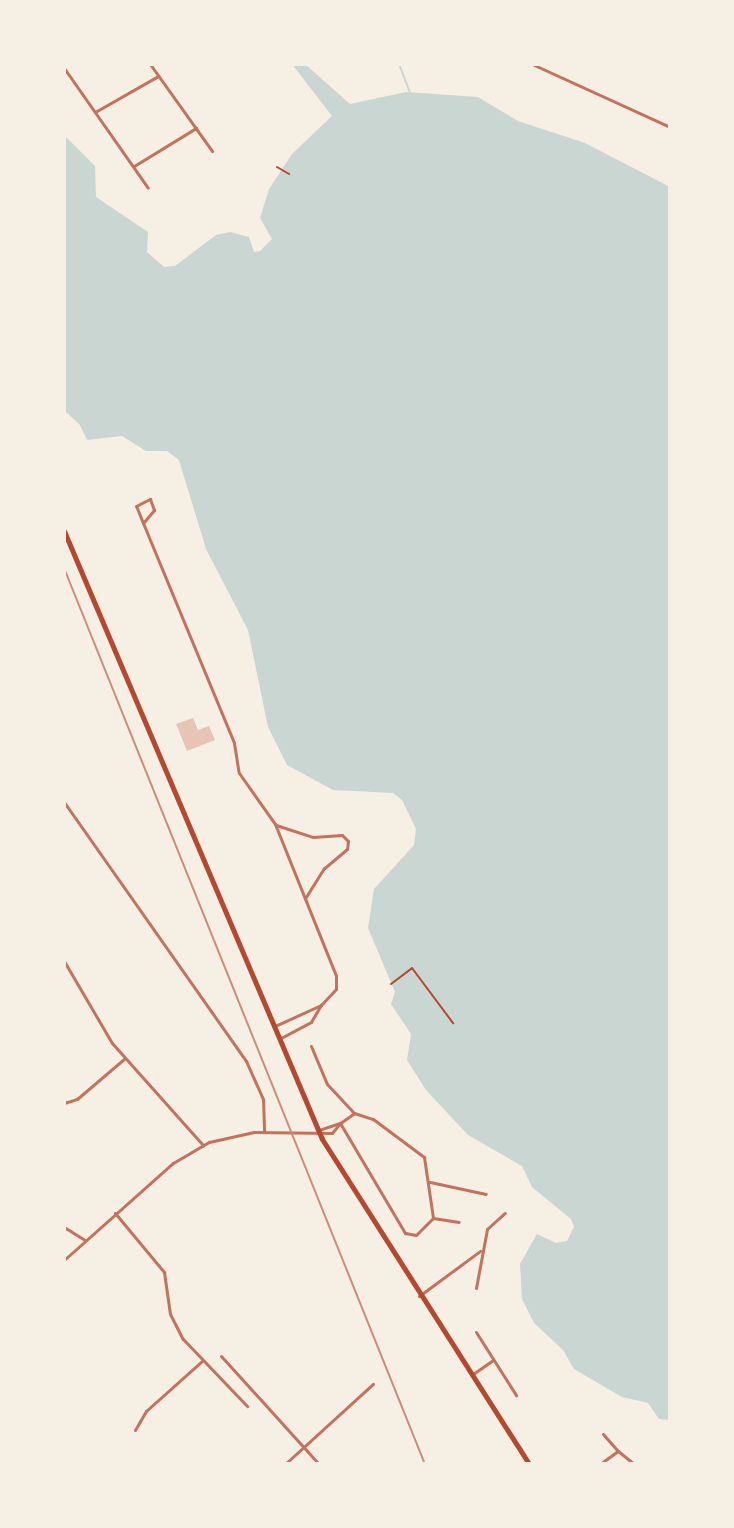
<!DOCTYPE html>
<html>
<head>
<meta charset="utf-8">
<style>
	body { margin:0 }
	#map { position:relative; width:734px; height:1528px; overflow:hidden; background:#f6efe4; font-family:"IBM Plex Sans",sans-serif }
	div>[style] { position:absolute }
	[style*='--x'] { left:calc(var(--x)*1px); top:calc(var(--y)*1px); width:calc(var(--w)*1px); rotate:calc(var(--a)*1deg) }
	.water>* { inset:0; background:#c9d6d2 }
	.stream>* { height:2px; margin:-1px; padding:0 1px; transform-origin:1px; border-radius:1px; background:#c9d6d2 }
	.building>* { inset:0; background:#e6c5b7 }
	.path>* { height:2px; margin:-1px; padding:0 1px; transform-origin:1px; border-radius:1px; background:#b5482f }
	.minor>* { height:3px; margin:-1.5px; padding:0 1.5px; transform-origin:1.5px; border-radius:1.5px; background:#c5725c }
	.primary>* { height:5px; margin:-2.5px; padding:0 2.5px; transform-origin:2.5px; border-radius:2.5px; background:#b5482f }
	.rail>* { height:2px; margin:-1px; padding:0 1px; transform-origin:1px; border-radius:1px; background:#cf8b77 }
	span { translate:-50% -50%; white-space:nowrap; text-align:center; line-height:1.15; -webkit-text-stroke:6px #f6efe4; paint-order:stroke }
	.frame { position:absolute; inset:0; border:66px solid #f6efe4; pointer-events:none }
</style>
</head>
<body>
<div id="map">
	<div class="water">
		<i style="clip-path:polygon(292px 64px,305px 64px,350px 104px,406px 92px,478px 97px,518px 121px,585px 143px,670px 187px,670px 1420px,659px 1419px,648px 1403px,622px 1397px,574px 1369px,563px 1350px,534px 1323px,522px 1299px,520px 1264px,537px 1234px,556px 1243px,567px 1241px,574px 1227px,571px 1219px,532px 1187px,522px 1166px,468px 1135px,426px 1090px,407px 1060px,411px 1034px,391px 1004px,395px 992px,368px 928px,374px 889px,414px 845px,416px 829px,402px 800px,393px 793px,333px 790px,287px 765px,268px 727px,248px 630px,206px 549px,179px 460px,167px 451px,146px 451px,122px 436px,87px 440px,80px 425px,64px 410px,64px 135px,95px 166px,96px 197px,148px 232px,147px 252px,164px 267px,175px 266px,216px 235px,230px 232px,249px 237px,254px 252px,260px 251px,272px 239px,260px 218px,269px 189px,292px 154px,332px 116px)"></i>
	</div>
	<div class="stream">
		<i style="--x:399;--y:64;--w:30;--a:69"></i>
	</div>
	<div class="building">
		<i style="clip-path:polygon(193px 718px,198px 730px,209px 726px,215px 740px,187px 751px,176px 724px)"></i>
	</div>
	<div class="path">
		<i style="--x:277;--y:167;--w:14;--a:30"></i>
		<i style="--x:391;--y:984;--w:26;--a:-37"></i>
		<i style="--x:412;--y:968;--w:69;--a:53.3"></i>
	</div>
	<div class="minor">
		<i style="--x:150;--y:64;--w:107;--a:54.5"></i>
		<i style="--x:532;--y:64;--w:152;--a:24.5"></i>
		<i style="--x:64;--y:68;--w:146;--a:55"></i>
		<i style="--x:95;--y:112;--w:73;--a:-29.7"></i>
		<i style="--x:134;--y:166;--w:73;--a:-31.5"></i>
		<i style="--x:143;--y:523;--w:18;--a:-112"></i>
		<i style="--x:136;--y:506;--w:16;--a:-27"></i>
		<i style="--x:150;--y:499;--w:12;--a:70"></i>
		<i style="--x:154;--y:510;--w:17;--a:130"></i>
		<i style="--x:143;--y:523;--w:238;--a:67.5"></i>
		<i style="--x:234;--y:743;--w:30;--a:81"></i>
		<i style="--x:239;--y:773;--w:62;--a:54.8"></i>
		<i style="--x:275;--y:824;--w:164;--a:68.1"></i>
		<i style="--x:336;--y:976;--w:13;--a:90"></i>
		<i style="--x:336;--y:989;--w:22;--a:133"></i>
		<i style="--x:321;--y:1005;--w:51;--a:155.5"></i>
		<i style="--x:64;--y:802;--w:317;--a:54.9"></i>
		<i style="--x:246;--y:1061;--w:42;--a:65.9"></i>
		<i style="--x:263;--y:1099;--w:33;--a:88"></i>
		<i style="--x:276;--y:825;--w:39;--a:18"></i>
		<i style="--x:313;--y:837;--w:29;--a:-4"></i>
		<i style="--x:342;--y:835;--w:8;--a:45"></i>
		<i style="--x:348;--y:841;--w:8;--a:97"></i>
		<i style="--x:347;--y:849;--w:30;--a:140"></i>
		<i style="--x:324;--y:868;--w:36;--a:122"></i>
		<i style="--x:64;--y:961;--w:95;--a:59.7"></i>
		<i style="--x:112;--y:1043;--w:137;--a:48.3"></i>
		<i style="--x:279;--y:1039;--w:36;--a:-28"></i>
		<i style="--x:311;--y:1022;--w:20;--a:-60"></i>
		<i style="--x:311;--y:1046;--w:41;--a:67.2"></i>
		<i style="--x:327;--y:1084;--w:40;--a:47"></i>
		<i style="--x:354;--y:1113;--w:20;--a:18"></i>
		<i style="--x:373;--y:1119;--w:64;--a:36.7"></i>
		<i style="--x:424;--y:1157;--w:62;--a:81.6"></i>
		<i style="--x:64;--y:1103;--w:14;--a:-17"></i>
		<i style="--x:77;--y:1099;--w:63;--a:-40.5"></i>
		<i style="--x:353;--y:1114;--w:16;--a:145"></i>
		<i style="--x:340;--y:1123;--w:128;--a:59.4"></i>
		<i style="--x:405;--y:1233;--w:11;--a:10"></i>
		<i style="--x:416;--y:1235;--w:24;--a:-45"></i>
		<i style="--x:430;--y:1182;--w:57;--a:12.1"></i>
		<i style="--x:115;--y:1213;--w:77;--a:50.3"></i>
		<i style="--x:164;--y:1272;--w:42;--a:81.9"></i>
		<i style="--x:170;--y:1314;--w:28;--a:63"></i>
		<i style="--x:183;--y:1339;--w:93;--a:46.3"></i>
		<i style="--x:433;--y:1218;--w:26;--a:9"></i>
		<i style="--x:64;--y:1227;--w:25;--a:32"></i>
		<i style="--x:64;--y:1260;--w:146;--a:-41.7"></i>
		<i style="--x:173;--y:1163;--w:42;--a:-30.3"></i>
		<i style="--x:209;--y:1142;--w:46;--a:-12.5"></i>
		<i style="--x:254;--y:1132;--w:78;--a:0.7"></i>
		<i style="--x:332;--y:1133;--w:13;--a:-51"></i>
		<i style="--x:340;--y:1123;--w:23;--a:162"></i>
		<i style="--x:476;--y:1288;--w:60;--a:-79.4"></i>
		<i style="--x:487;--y:1229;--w:24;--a:-42"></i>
		<i style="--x:419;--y:1296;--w:76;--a:-36.4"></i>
		<i style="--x:476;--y:1332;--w:75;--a:57.6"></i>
		<i style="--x:221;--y:1356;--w:146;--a:47.8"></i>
		<i style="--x:473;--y:1374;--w:24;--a:-35"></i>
		<i style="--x:135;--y:1430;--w:22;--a:-60"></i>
		<i style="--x:146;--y:1411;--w:76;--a:-41.8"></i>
		<i style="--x:603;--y:1434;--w:23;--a:49"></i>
		<i style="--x:285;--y:1464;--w:119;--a:-42.3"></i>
		<i style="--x:600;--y:1464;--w:22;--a:-36"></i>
		<i style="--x:618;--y:1451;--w:21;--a:39"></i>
	</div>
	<div class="primary">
		<i style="--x:64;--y:531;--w:660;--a:67.01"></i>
		<i style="--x:322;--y:1139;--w:385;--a:57.5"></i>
	</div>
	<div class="rail">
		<i style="--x:64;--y:568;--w:966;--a:68.06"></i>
	</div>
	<div class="frame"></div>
</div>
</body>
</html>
